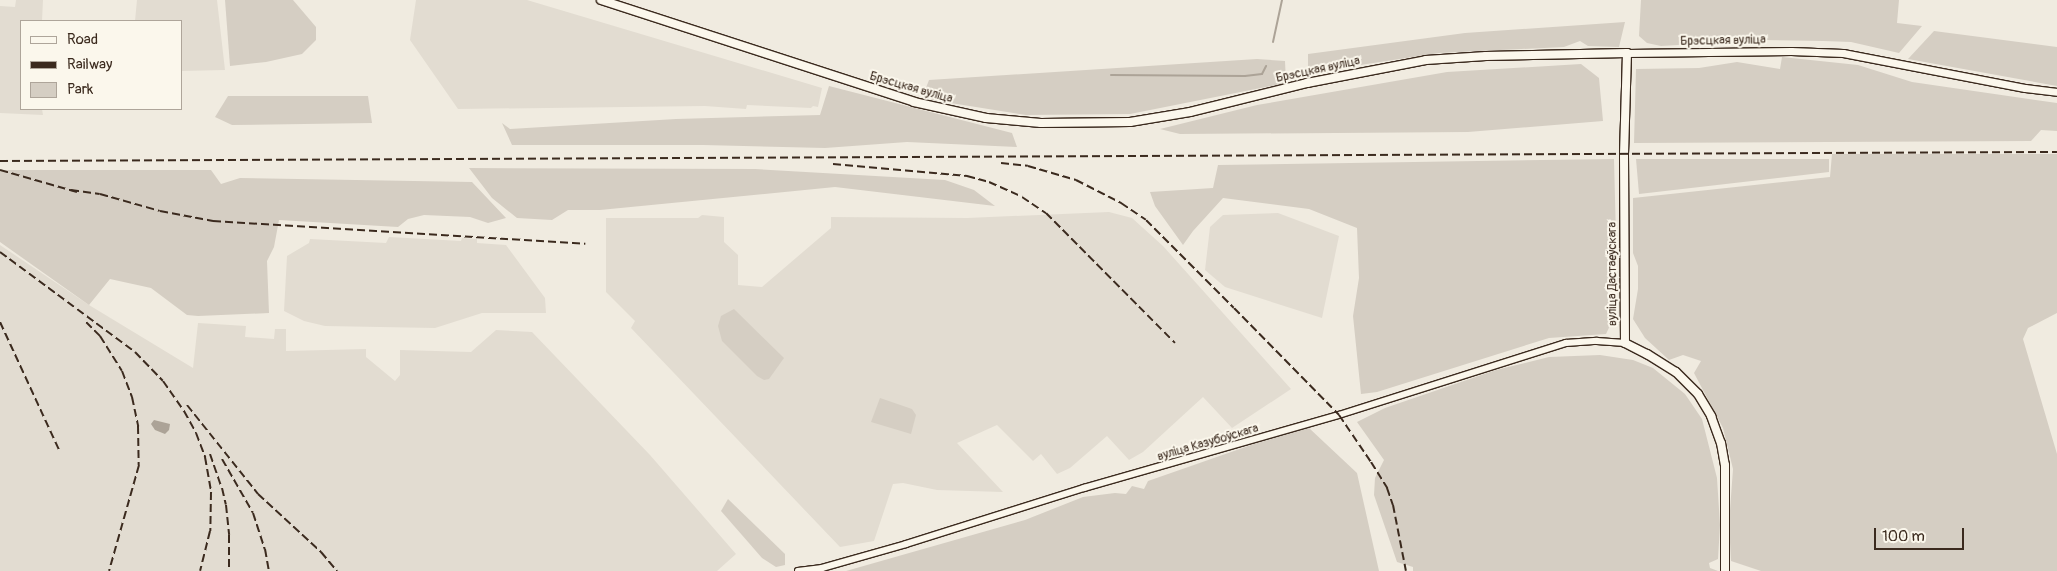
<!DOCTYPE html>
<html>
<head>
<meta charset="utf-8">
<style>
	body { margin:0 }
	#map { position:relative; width:2057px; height:571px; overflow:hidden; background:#f0ebe0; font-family:Pangolin,sans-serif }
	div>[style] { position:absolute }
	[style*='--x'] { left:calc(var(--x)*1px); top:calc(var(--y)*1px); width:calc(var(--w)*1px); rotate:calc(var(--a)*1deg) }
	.built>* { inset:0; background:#e2dcd1 }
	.green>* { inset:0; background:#d5cec3 }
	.water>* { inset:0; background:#aca397 }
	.stream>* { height:2px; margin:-1px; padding:0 1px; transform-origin:1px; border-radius:1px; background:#aca397 }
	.roads { filter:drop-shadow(1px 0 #3b2a1e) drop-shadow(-1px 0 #3b2a1e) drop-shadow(0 1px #3b2a1e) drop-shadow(0 -1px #3b2a1e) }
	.tertiary>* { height:5.5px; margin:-2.75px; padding:0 2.75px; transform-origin:2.75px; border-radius:2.75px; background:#fbf7ec }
	.secondary>* { height:7px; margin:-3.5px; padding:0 3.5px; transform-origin:3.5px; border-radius:3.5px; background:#fbf7ec }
	.primary>* { height:8px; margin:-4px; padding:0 4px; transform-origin:4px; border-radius:4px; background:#fbf7ec }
	.rail>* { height:2px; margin-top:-1px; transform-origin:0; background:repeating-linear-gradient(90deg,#3b2a1e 0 8px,transparent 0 12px) }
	span { translate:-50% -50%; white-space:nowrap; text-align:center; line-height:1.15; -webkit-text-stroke:4px #fbf7ec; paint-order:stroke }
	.street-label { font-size:12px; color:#3b2a1e }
	.legend { position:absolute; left:20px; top:20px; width:162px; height:90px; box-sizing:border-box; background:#fbf7ec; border:1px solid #aea59a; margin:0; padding:6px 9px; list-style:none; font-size:15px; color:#3b2a1e }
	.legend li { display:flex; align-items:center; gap:10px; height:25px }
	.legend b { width:25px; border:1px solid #aea59a }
	.scale { position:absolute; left:1874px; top:528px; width:90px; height:22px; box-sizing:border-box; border:2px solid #3b2a1e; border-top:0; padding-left:6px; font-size:15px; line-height:18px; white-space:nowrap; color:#3b2a1e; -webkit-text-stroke:4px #fbf7ec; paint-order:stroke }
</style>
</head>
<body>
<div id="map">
	<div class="built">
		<i style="clip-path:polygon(16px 0,43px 0,42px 21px,21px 21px,21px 109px,42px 109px,43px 115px,0 113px,0 6px,15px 7px)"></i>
		<i style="clip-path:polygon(137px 0,217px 0,225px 70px,181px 71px,181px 21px,135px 21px)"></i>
		<i style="clip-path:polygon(416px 0,527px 0,822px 88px,818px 107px,813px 106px,811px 108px,747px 105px,746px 109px,705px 106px,458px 109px,410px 40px)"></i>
		<i style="clip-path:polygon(1109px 212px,1132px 218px,1163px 246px,1291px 389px,1232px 428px,1203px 397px,1143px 452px,1129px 460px,1107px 436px,1070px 468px,1057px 474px,1041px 454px,1033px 461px,997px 425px,957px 443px,1003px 492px,937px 490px,903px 483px,893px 484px,874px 541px,840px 547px,631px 328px,635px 321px,606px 292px,606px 218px,698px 218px,702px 215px,724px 217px,724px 242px,738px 255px,738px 285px,762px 287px,831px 228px,831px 217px,967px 218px)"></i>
		<i style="clip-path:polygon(1278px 213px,1339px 236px,1322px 318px,1225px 287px,1205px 270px,1210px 227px,1223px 215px)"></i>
		<i style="clip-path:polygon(389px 237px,461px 241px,462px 238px,477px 239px,477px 243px,506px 245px,545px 298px,546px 313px,482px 313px,435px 328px,325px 326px,304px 321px,284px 311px,287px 256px,309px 243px,310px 239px,386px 243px)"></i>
		<i style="clip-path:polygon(0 245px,89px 305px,193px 368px,198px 323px,246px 326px,245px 337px,274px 339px,275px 329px,286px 329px,286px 351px,366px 349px,366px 357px,395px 381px,400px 375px,400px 350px,471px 352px,496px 330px,532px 332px,650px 455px,736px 554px,717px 571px,0 571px)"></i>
	</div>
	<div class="green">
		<i style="clip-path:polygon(225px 0,293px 0,316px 27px,316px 40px,302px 54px,266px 62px,230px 66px)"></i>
		<i style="clip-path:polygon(1641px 0,1899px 0,1897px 23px,1922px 26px,1899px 53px,1851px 42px,1823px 41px,1760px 40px,1661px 46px,1647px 43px,1639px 36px)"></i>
		<i style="clip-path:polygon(1625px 22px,1619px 47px,1588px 46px,1580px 41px,1564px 47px,1439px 53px,1308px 73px,1308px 54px,1465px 33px)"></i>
		<i style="clip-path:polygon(1934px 31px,2057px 47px,2057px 86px,1908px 59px)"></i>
		<i style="clip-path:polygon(1782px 57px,1858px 65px,1912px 82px,2057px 103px,2057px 131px,2041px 130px,2031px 141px,1634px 143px,1636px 69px,1699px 68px,1737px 62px,1780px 69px)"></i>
		<i style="clip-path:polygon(1257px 59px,1285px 61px,1286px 83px,1130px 114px,1026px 115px,932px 100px,924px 93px,929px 80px)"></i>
		<i style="clip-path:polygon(1581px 64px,1599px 78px,1603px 121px,1468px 132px,1180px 134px,1160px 129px,1257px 105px,1447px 72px)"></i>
		<i style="clip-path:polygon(829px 86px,1012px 133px,1017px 147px,907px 142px,825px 148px,703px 145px,512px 145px,502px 123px,510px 129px,676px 119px,820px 115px)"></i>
		<i style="clip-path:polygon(228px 96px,368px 96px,372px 123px,232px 125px,215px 117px)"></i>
		<i style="clip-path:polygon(1832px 154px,2057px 154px,2057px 313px,2028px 328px,2023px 339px,2057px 454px,2057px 571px,1761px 571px,1731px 561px,1729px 524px,1733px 469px,1723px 428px,1694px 373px,1701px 361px,1683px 355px,1669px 360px,1645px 338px,1633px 319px,1638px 289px,1638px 266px,1633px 253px,1633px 198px,1830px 177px)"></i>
		<i style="clip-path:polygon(1614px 159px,1616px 238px,1607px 266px,1615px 315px,1606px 334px,1549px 338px,1377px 392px,1361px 394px,1353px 316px,1359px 278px,1357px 228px,1309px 209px,1223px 198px,1193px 231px,1183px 245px,1155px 206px,1150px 192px,1213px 188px,1218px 165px)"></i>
		<i style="clip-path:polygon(1636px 159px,1829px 159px,1829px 172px,1639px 194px)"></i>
		<i style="clip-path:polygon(469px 168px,755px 169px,945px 180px,974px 190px,995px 206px,835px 187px,600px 210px,568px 210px,552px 220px,517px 218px,492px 198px)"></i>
		<i style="clip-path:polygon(0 170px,211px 170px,221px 184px,240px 178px,472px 182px,506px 218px,488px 223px,470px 217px,424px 215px,408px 219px,398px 227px,279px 220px,274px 247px,267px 261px,269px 313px,198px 316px,187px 315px,151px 288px,110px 279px,89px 305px,0 242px)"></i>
		<i style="clip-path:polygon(734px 309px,784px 358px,769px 379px,764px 380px,757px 376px,722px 341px,718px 326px,721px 316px)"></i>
		<i style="clip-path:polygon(1600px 355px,1633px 360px,1653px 368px,1685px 394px,1702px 419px,1717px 478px,1720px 525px,1718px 559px,1709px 563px,1710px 568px,1718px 571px,1413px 571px,1413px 567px,1397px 562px,1374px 495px,1375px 478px,1384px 460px,1357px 422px,1385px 408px,1496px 370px,1549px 357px)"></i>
		<i style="clip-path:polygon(880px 398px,912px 409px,916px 415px,911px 434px,871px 422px)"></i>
		<i style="clip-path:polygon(1309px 428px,1357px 473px,1379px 571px,846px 571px,1025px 520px,1083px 497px,1115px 493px,1126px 494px,1132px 486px,1144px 489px,1148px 481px,1254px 444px)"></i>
		<i style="clip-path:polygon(728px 499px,785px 554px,785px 565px,776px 567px,762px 558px,721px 511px)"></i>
	</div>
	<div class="water">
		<i style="clip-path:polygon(154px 420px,170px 424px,169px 430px,165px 434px,155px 430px,151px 424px)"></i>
	</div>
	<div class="stream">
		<i style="--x:1273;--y:42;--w:43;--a:-77.9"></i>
		<i style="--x:1111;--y:75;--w:134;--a:0.4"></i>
		<i style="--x:1245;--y:76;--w:17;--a:-7"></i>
		<i style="--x:1262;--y:74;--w:9;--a:-63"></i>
	</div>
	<div class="roads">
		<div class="tertiary">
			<i style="--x:798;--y:571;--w:24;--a:-7"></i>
			<i style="--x:822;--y:568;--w:87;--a:-15.9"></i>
			<i style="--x:906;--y:544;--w:187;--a:-17.5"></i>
			<i style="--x:1084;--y:488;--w:265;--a:-16"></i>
			<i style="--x:1339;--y:415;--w:238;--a:-17.6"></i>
			<i style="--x:1566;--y:343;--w:31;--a:-4"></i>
			<i style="--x:1597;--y:341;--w:28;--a:4"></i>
		</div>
		<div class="secondary">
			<i style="--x:1627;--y:53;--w:164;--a:-0.7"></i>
			<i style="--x:1791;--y:51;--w:52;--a:2.2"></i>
			<i style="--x:1843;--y:53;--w:185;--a:10.9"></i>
			<i style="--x:2025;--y:88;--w:32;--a:7"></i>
		</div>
		<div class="primary">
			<i style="--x:601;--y:0;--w:329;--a:18"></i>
			<i style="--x:914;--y:102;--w:74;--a:12.5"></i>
			<i style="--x:986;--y:118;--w:55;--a:5.2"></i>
			<i style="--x:1041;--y:123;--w:89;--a:-0.6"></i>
			<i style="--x:1130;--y:122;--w:61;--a:-9.5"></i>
			<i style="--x:1190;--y:112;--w:121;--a:-13.9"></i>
			<i style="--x:1307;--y:83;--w:121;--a:-10.9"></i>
			<i style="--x:1426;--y:60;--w:60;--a:-3.8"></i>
			<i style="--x:1486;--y:56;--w:141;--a:-1.2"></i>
			<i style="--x:1627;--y:53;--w:101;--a:91.7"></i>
			<i style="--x:1624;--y:154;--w:189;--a:89.7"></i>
			<i style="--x:1625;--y:343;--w:25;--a:27"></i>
			<i style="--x:1647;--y:354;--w:34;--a:32"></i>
			<i style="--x:1676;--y:372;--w:31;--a:45"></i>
			<i style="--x:1698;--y:394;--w:26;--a:59"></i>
			<i style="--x:1711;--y:416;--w:29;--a:70"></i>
			<i style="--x:1721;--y:443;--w:22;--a:80"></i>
			<i style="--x:1725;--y:465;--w:106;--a:90"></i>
		</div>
	</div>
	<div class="rail">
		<i style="--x:0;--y:161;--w:2057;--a:-0.25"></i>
		<i style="--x:1001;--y:163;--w:27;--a:6"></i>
		<i style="--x:1028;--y:166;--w:50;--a:16.3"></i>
		<i style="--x:1076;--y:180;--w:51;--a:27.1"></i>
		<i style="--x:1121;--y:203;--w:30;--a:34"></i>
		<i style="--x:1146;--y:220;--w:124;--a:45"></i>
		<i style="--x:1234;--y:308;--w:150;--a:45.5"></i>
		<i style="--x:1339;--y:415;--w:57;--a:55.8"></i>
		<i style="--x:1371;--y:462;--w:31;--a:58"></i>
		<i style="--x:1387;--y:488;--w:18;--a:71"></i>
		<i style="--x:1393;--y:505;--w:67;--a:78.9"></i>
		<i style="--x:833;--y:164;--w:135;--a:5.1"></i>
		<i style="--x:967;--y:176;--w:23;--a:15"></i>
		<i style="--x:989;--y:182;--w:36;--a:24"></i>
		<i style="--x:1022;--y:197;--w:29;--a:34"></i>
		<i style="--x:1046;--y:213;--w:183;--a:45.2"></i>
		<i style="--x:0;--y:170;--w:80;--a:15.9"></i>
		<i style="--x:71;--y:190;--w:29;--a:8"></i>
		<i style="--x:100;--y:194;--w:62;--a:15.8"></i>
		<i style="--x:160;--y:211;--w:54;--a:10.7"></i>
		<i style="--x:213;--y:221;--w:373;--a:3.5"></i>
		<i style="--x:0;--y:252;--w:168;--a:36.5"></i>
		<i style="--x:135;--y:352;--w:40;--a:46"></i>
		<i style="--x:163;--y:381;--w:37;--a:55"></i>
		<i style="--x:184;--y:411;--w:25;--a:61"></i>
		<i style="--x:196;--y:433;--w:26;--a:69"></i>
		<i style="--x:205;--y:457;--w:36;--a:80"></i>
		<i style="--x:211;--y:492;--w:39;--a:91"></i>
		<i style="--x:210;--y:531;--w:41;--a:104"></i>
		<i style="--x:0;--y:322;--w:143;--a:65.2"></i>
		<i style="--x:86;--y:322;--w:20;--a:45"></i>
		<i style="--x:100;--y:336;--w:41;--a:57.8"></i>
		<i style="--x:122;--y:371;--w:28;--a:69"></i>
		<i style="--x:132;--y:397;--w:30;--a:78"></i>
		<i style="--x:138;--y:426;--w:39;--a:89"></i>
		<i style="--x:139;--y:465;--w:110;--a:105.8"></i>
		<i style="--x:187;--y:405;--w:114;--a:51.4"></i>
		<i style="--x:258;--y:494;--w:86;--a:42.6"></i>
		<i style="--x:321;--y:552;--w:25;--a:50"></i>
		<i style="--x:210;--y:454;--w:36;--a:71"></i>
		<i style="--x:222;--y:488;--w:17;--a:77"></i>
		<i style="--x:226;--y:505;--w:30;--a:84"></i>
		<i style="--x:229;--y:535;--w:36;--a:90"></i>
		<i style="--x:222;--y:459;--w:62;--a:60.1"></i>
		<i style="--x:253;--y:513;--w:38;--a:72"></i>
		<i style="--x:265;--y:549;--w:22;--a:80"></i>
	</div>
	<div class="street-label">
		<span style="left:1723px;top:41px;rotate:-1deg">Брэсцкая вуліца</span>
		<span style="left:1318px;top:70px;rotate:-12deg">Брэсцкая вуліца</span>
		<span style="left:911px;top:88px;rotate:16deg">Брэсцкая вуліца</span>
		<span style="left:1613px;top:274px;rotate:-90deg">вуліца Дастаеўскага</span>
		<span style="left:1208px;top:443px;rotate:-16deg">вуліца Казубоўскага</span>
	</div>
	<ul class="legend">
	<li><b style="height:6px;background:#fbf7ec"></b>Road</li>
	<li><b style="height:6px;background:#3b2a1e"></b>Railway</li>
	<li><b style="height:14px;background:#d5cec3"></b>Park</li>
	</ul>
	<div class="scale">100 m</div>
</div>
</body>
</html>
